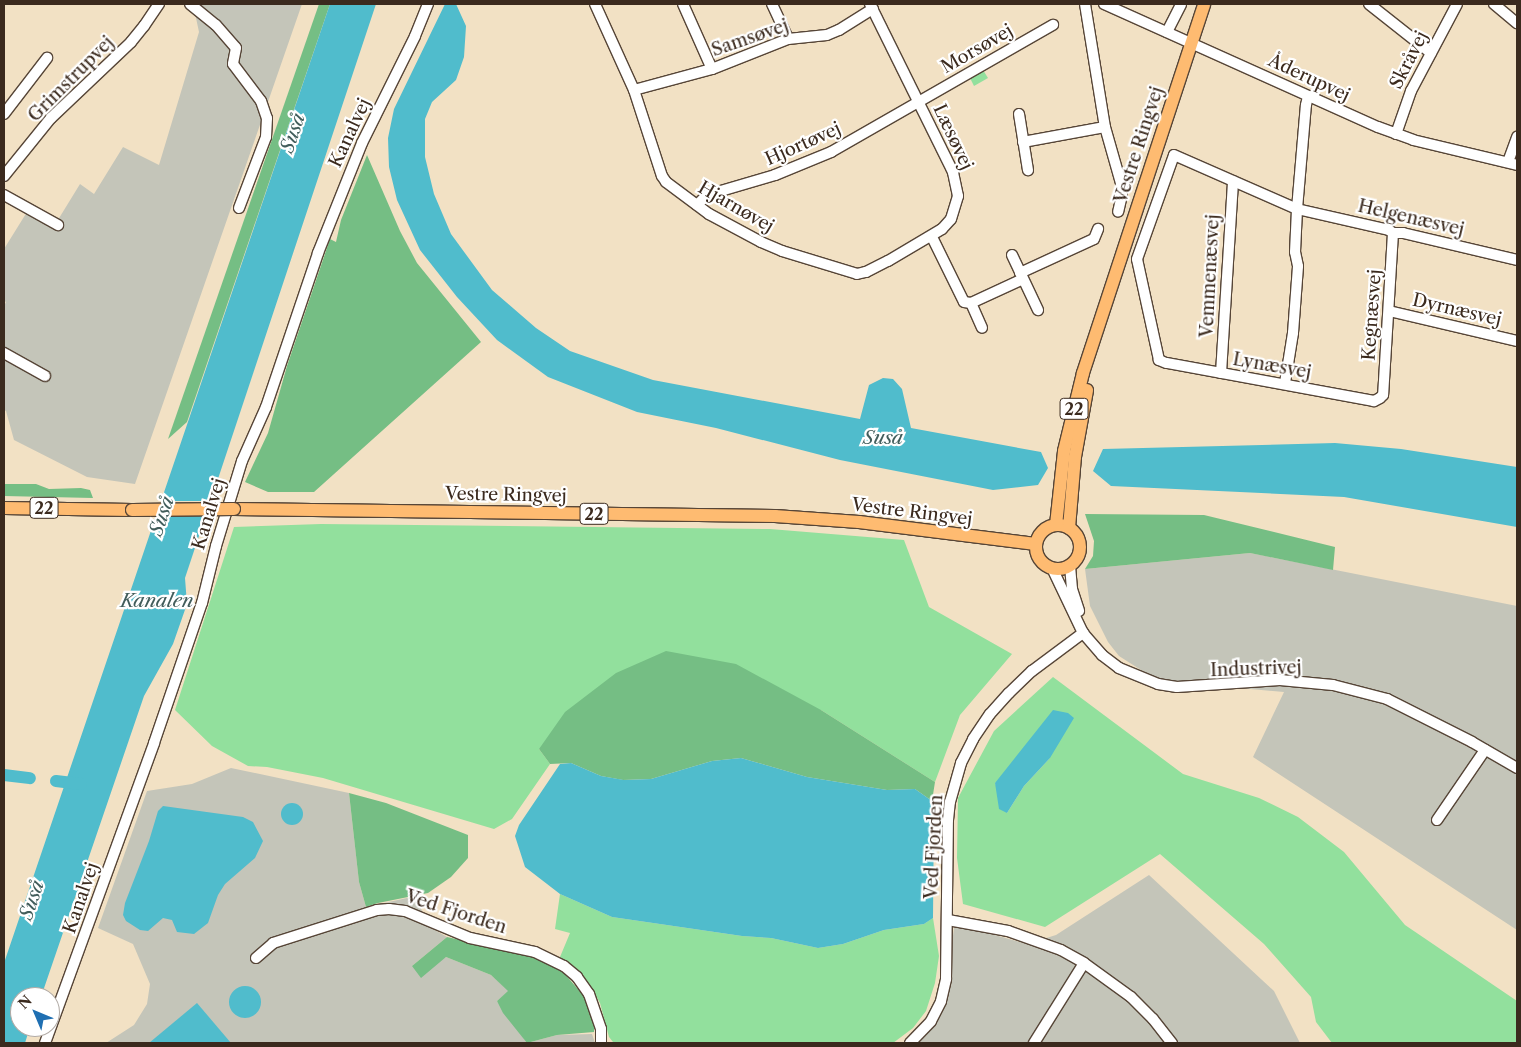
<!DOCTYPE html>
<html>
<head>
<meta charset="utf-8">
<style>
	body { margin:0 }
	#map { position:relative; width:1521px; height:1047px; overflow:hidden; background:#f2e1c4; font-family:"Libre Caslon Text",serif }
	div>[style] { position:absolute }
	[style*='--x'] { left:calc(var(--x)*1px); top:calc(var(--y)*1px); width:calc(var(--w)*1px); rotate:calc(var(--a)*1deg) }
	.industrial>* { inset:0; background:#c4c5b9 }
	.green>* { inset:0; background:#92e09d }
	.forest>* { inset:0; background:#75be84 }
	.water>* { inset:0; background:#50bccc }
	.round { border-radius:50% }
	.pier>* { inset:0; background:#f2e1c4 }
	.river>* { height:12px; margin:-6px; padding:0 6px; transform-origin:6px; border-radius:6px; background:#50bccc }
	.roads { filter:drop-shadow(1px 0 #564537) drop-shadow(-1px 0 #564537) drop-shadow(0 1px #564537) drop-shadow(0 -1px #564537) }
	.minor>* { height:10px; margin:-5px; padding:0 5px; transform-origin:5px; border-radius:5px; background:#fff }
	.major>* { height:12px; margin:-6px; padding:0 6px; transform-origin:6px; border-radius:6px; background:#febb71 }
	.major>.ring { margin:-6px; padding:0; box-sizing:content-box; background:none; border:12px solid #febb71; border-radius:50% }
	.bridges { filter:drop-shadow(1px 0 #564537) drop-shadow(-1px 0 #564537) drop-shadow(0 1px #564537) drop-shadow(0 -1px #564537) }
	.major-bridge>* { height:12px; margin:-6px; padding:0 6px; transform-origin:6px; border-radius:6px; background:#febb71 }
	span { translate:-50% -50%; white-space:nowrap; text-align:center; line-height:1.15; -webkit-text-stroke:4.5px #fff; paint-order:stroke }
	.shield-label span { padding:1px 4px; background:#fff; border:1px solid; border-radius:4px; -webkit-text-stroke-width:0 }
	.shield-label { font-size:16px; color:#3b2a1e; font-weight:700 }
	.street-label { font-size:18px; color:#3b2a1e }
	.water-label { font-size:19px; color:#425d5b; font-style:italic }
	.frame { position:absolute; inset:0; border:5px solid #3b2a1e; pointer-events:none }
	.north { position:absolute; left:10px; top:987px; width:50px; height:50px; box-sizing:border-box; background:#fff; border:1px solid #b1aaa5; border-radius:50%; rotate:315deg; font-size:14px; font-weight:700; line-height:20px; text-align:center; color:#3b2a1e }
	.north::after { content:''; display:block; margin:auto; width:18px; height:22px; background:#1f6fb2; clip-path:polygon(50% 0,100% 100%,50% 72%,0 100%) }
</style>
</head>
<body>
<div id="map">
	<div class="industrial">
		<i style="clip-path:polygon(193px 4px,302px 4px,135px 484px,87px 477px,14px 440px,6px 411px,4px 410px,4px 306px,6px 302px,4px 301px,4px 249px,27px 212px,53px 228px,80px 184px,94px 194px,123px 147px,159px 165px,199px 32px)"></i>
		<i style="clip-path:polygon(1250px 553px,1517px 606px,1517px 930px,1253px 757px,1284px 692px,1175px 682px,1152px 677px,1119px 656px,1108px 642px,1090px 606px,1085px 569px)"></i>
		<i style="clip-path:polygon(231px 768px,349px 793px,359px 882px,366px 907px,416px 896px,428px 926px,447px 937px,412px 966px,441px 960px,446px 957px,491px 975px,509px 991px,497px 1001px,527px 1043px,557px 1035px,592px 1034px,595px 1043px,106px 1043px,134px 1025px,147px 1004px,150px 984px,133px 944px,98px 928px,147px 791px,192px 784px)"></i>
		<i style="clip-path:polygon(1149px 875px,1274px 991px,1300px 1043px,917px 1043px,934px 1023px,950px 958px,954px 928px,963px 926px,1027px 944px,1056px 935px)"></i>
	</div>
	<div class="green">
		<i style="clip-path:polygon(983px 70px,988px 78px,974px 86px,970px 78px)"></i>
		<i style="clip-path:polygon(321px 524px,770px 529px,904px 540px,929px 607px,1012px 654px,960px 715px,935px 782px,821px 710px,539px 749px,550px 764px,512px 819px,494px 829px,323px 778px,267px 767px,248px 766px,212px 746px,175px 710px,234px 527px)"></i>
		<i style="clip-path:polygon(evenodd,1053px 677px,1183px 774px,1259px 798px,1298px 817px,1344px 852px,1405px 925px,1517px 1001px,1517px 1043px,1332px 1043px,1316px 1022px,1311px 997px,1264px 944px,1160px 854px,1045px 927px,963px 904px,957px 858px,958px 798px,994px 731px,1053px 677px,1050px 758px,1024px 786px,1007px 813px,995px 783px,1050px 758px)"></i>
		<i style="clip-path:polygon(560px 894px,612px 917px,742px 936px,771px 938px,818px 948px,843px 944px,884px 930px,924px 924px,933px 918px,939px 956px,935px 983px,926px 1011px,913px 1028px,893px 1043px,613px 1042px,609px 1037px,600px 1003px,589px 984px,560px 957px,570px 933px,555px 929px)"></i>
	</div>
	<div class="forest">
		<i style="clip-path:polygon(319px 4px,330px 4px,187px 422px,168px 439px)"></i>
		<i style="clip-path:polygon(367px 155px,400px 231px,417px 263px,481px 342px,314px 492px,268px 492px,245px 482px,268px 433px,287px 366px,330px 239px,336px 242px,341px 220px)"></i>
		<i style="clip-path:polygon(4px 484px,36px 484px,49px 489px,81px 488px,90px 490px,93px 498px,4px 496px)"></i>
		<i style="clip-path:polygon(1085px 514px,1204px 515px,1335px 547px,1333px 570px,1250px 553px,1085px 569px,1093px 556px,1094px 541px)"></i>
		<i style="clip-path:polygon(666px 651px,736px 664px,821px 710px,935px 782px,932px 801px,915px 789px,887px 790px,807px 777px,741px 758px,712px 761px,651px 779px,623px 780px,601px 776px,571px 763px,550px 764px,539px 749px,565px 712px,616px 673px)"></i>
		<i style="clip-path:polygon(349px 793px,386px 803px,468px 835px,468px 858px,451px 877px,428px 893px,378px 903px,366px 907px,359px 882px)"></i>
		<i style="clip-path:polygon(447px 937px,535px 957px,564px 973px,583px 995px,594px 1024px,594px 1032px,557px 1035px,527px 1043px,503px 1013px,497px 1001px,508px 991px,491px 975px,446px 957px,421px 978px,412px 966px)"></i>
	</div>
	<div class="water">
		<i style="clip-path:polygon(330px 4px,376px 4px,185px 578px,187px 604px,173px 644px,144px 696px,41px 997px,20px 997px,20px 1027px,30px 1027px,25px 1043px,4px 1043px,4px 963px)"></i>
		<i style="clip-path:polygon(445px 4px,456px 4px,466px 26px,464px 57px,456px 80px,432px 102px,425px 119px,425px 157px,434px 194px,451px 234px,492px 290px,536px 328px,570px 351px,653px 380px,860px 419px,869px 385px,883px 378px,893px 379px,902px 389px,911px 428px,1041px 452px,1048px 468px,1038px 485px,993px 490px,840px 460px,716px 428px,637px 412px,548px 377px,497px 340px,457px 297px,420px 250px,397px 200px,389px 167px,388px 138px,394px 109px)"></i>
		<i style="clip-path:polygon(1335px 443px,1401px 449px,1517px 467px,1517px 527px,1344px 497px,1111px 486px,1093px 471px,1103px 449px)"></i>
		<i style="clip-path:polygon(1053px 710px,1068px 713px,1074px 718px,1050px 758px,1024px 786px,1007px 813px,999px 809px,995px 783px)"></i>
		<i style="clip-path:polygon(741px 758px,807px 777px,887px 790px,915px 789px,932px 801px,934px 809px,933px 918px,924px 924px,884px 930px,843px 944px,818px 948px,771px 938px,742px 936px,612px 917px,560px 894px,525px 867px,515px 836px,519px 825px,560px 764px,571px 763px,601px 776px,624px 780px,651px 779px,712px 761px)"></i>
		<i class="round" style="left:281px;top:803px;width:22px;height:22px"></i>
		<i style="clip-path:polygon(163px 806px,243px 817px,253px 822px,263px 841px,255px 858px,225px 884px,218px 895px,208px 923px,194px 934px,177px 932px,172px 920px,163px 918px,148px 931px,140px 930px,126px 921px,123px 915px,125px 903px,149px 841px,158px 811px)"></i>
		<i class="round" style="left:229px;top:986px;width:32px;height:32px"></i>
		<i style="clip-path:polygon(197px 1003px,231px 1043px,149px 1043px)"></i>
	</div>
	<div class="pier">
		<i style="clip-path:polygon(158px 501px,213px 501px,208px 516px,153px 515px)"></i>
	</div>
	<div class="river">
		<i style="--x:4;--y:775;--w:26;--a:7"></i>
		<i style="--x:56;--y:781;--w:25;--a:7"></i>
	</div>
	<div class="roads">
		<div class="minor">
			<i style="--x:190;--y:4;--w:33;--a:39"></i>
			<i style="--x:216;--y:25;--w:30;--a:49"></i>
			<i style="--x:236;--y:48;--w:16;--a:101"></i>
			<i style="--x:233;--y:64;--w:46;--a:52.9"></i>
			<i style="--x:261;--y:101;--w:18;--a:71"></i>
			<i style="--x:267;--y:118;--w:19;--a:93"></i>
			<i style="--x:266;--y:137;--w:76;--a:110.8"></i>
			<i style="--x:595;--y:4;--w:94;--a:65.6"></i>
			<i style="--x:634;--y:90;--w:90;--a:72"></i>
			<i style="--x:662;--y:176;--w:7;--a:56"></i>
			<i style="--x:666;--y:182;--w:54;--a:36.7"></i>
			<i style="--x:709;--y:214;--w:59;--a:28.3"></i>
			<i style="--x:761;--y:242;--w:23;--a:23"></i>
			<i style="--x:782;--y:251;--w:78;--a:17"></i>
			<i style="--x:857;--y:274;--w:9;--a:-13"></i>
			<i style="--x:866;--y:272;--w:25;--a:-27"></i>
			<i style="--x:888;--y:261;--w:63;--a:-30.7"></i>
			<i style="--x:942;--y:229;--w:13;--a:-48"></i>
			<i style="--x:951;--y:219;--w:24;--a:-73"></i>
			<i style="--x:958;--y:196;--w:25;--a:-102"></i>
			<i style="--x:953;--y:172;--w:187;--a:-116.3"></i>
			<i style="--x:683;--y:4;--w:71;--a:66"></i>
			<i style="--x:772;--y:4;--w:38;--a:65"></i>
			<i style="--x:1085;--y:4;--w:125;--a:80.8"></i>
			<i style="--x:1105;--y:127;--w:58;--a:74.1"></i>
			<i style="--x:1121;--y:183;--w:12;--a:85"></i>
			<i style="--x:1122;--y:195;--w:17;--a:103"></i>
			<i style="--x:1104;--y:4;--w:300;--a:24.2"></i>
			<i style="--x:1378;--y:127;--w:37;--a:20"></i>
			<i style="--x:1413;--y:140;--w:107;--a:13.5"></i>
			<i style="--x:1369;--y:4;--w:79;--a:38.3"></i>
			<i style="--x:1494;--y:4;--w:30;--a:40"></i>
			<i style="--x:1167;--y:32;--w:31;--a:-63"></i>
			<i style="--x:634;--y:90;--w:81;--a:-15.1"></i>
			<i style="--x:712;--y:69;--w:82;--a:-21.5"></i>
			<i style="--x:788;--y:39;--w:39;--a:-6"></i>
			<i style="--x:827;--y:35;--w:13;--a:-23"></i>
			<i style="--x:839;--y:30;--w:40;--a:-32"></i>
			<i style="--x:4;--y:114;--w:71;--a:-52.5"></i>
			<i style="--x:1019;--y:114;--w:57;--a:80.9"></i>
			<i style="--x:1396;--y:134;--w:46;--a:-70.8"></i>
			<i style="--x:1411;--y:91;--w:98;--a:-62.1"></i>
			<i style="--x:1023;--y:142;--w:83;--a:-10.4"></i>
			<i style="--x:1508;--y:162;--w:27;--a:-70"></i>
			<i style="--x:4;--y:176;--w:75;--a:-51"></i>
			<i style="--x:51;--y:118;--w:110;--a:-43.5"></i>
			<i style="--x:131;--y:42;--w:21;--a:-51"></i>
			<i style="--x:144;--y:26;--w:27;--a:-56"></i>
			<i style="--x:4;--y:195;--w:62;--a:29.1"></i>
			<i style="--x:697;--y:205;--w:14;--a:-45"></i>
			<i style="--x:707;--y:195;--w:71;--a:-16.4"></i>
			<i style="--x:775;--y:175;--w:61;--a:-22.3"></i>
			<i style="--x:831;--y:152;--w:256;--a:-29.8"></i>
			<i style="--x:1393;--y:233;--w:162;--a:93.5"></i>
			<i style="--x:1383;--y:395;--w:4;--a:135"></i>
			<i style="--x:1380;--y:398;--w:7;--a:153"></i>
			<i style="--x:1374;--y:401;--w:211;--a:-169.6"></i>
			<i style="--x:1166;--y:363;--w:8;--a:-157"></i>
			<i style="--x:1159;--y:360;--w:103;--a:-102.3"></i>
			<i style="--x:1137;--y:259;--w:110;--a:-70.4"></i>
			<i style="--x:1174;--y:155;--w:134;--a:23.7"></i>
			<i style="--x:1297;--y:209;--w:94;--a:12.9"></i>
			<i style="--x:1389;--y:230;--w:5;--a:37"></i>
			<i style="--x:1393;--y:233;--w:10;--a:0"></i>
			<i style="--x:1403;--y:233;--w:117;--a:13.3"></i>
			<i style="--x:932;--y:237;--w:72;--a:63.8"></i>
			<i style="--x:964;--y:302;--w:7;--a:8"></i>
			<i style="--x:971;--y:303;--w:57;--a:-24.8"></i>
			<i style="--x:1012;--y:255;--w:61;--a:64.7"></i>
			<i style="--x:1020;--y:273;--w:81;--a:-24.7"></i>
			<i style="--x:1094;--y:239;--w:11;--a:-68"></i>
			<i style="--x:971;--y:303;--w:27;--a:66"></i>
			<i style="--x:1389;--y:311;--w:131;--a:13.2"></i>
			<i style="--x:4;--y:353;--w:47;--a:29.3"></i>
			<i style="--x:1221;--y:373;--w:192;--a:-86.4"></i>
			<i style="--x:1285;--y:383;--w:51;--a:-80.9"></i>
			<i style="--x:1293;--y:333;--w:67;--a:-85.7"></i>
			<i style="--x:1298;--y:266;--w:14;--a:-102"></i>
			<i style="--x:1295;--y:252;--w:43;--a:-87.3"></i>
			<i style="--x:1297;--y:209;--w:104;--a:-85.1"></i>
			<i style="--x:1306;--y:105;--w:9;--a:-77"></i>
			<i style="--x:1070;--y:566;--w:23;--a:85"></i>
			<i style="--x:1072;--y:589;--w:23;--a:72"></i>
			<i style="--x:1052;--y:568;--w:72;--a:64.5"></i>
			<i style="--x:1083;--y:633;--w:29;--a:49"></i>
			<i style="--x:1102;--y:655;--w:21;--a:37"></i>
			<i style="--x:1119;--y:668;--w:42;--a:22.3"></i>
			<i style="--x:1158;--y:684;--w:19;--a:9"></i>
			<i style="--x:1177;--y:687;--w:103;--a:-3.9"></i>
			<i style="--x:1280;--y:680;--w:53;--a:5.4"></i>
			<i style="--x:1333;--y:685;--w:56;--a:14.5"></i>
			<i style="--x:1387;--y:699;--w:95;--a:26.8"></i>
			<i style="--x:1472;--y:742;--w:52;--a:30"></i>
			<i style="--x:1437;--y:820;--w:85;--a:-55.6"></i>
			<i style="--x:948;--y:920;--w:61;--a:10.4"></i>
			<i style="--x:1008;--y:931;--w:56;--a:19.7"></i>
			<i style="--x:1061;--y:950;--w:26;--a:29"></i>
			<i style="--x:1084;--y:963;--w:58;--a:35.9"></i>
			<i style="--x:1131;--y:997;--w:31;--a:45"></i>
			<i style="--x:1153;--y:1019;--w:31;--a:52"></i>
			<i style="--x:256;--y:958;--w:23;--a:-41"></i>
			<i style="--x:273;--y:943;--w:109;--a:-17.6"></i>
			<i style="--x:377;--y:910;--w:12;--a:-5"></i>
			<i style="--x:389;--y:909;--w:16;--a:7"></i>
			<i style="--x:405;--y:911;--w:70;--a:22.6"></i>
			<i style="--x:470;--y:938;--w:66;--a:12.2"></i>
			<i style="--x:535;--y:952;--w:32;--a:26"></i>
			<i style="--x:564;--y:966;--w:17;--a:40"></i>
			<i style="--x:577;--y:977;--w:21;--a:55"></i>
			<i style="--x:589;--y:994;--w:37;--a:71"></i>
			<i style="--x:601;--y:1029;--w:14;--a:90"></i>
			<i style="--x:45;--y:1043;--w:319;--a:-70"></i>
			<i style="--x:154;--y:743;--w:148;--a:-71.1"></i>
			<i style="--x:202;--y:603;--w:59;--a:-76.2"></i>
			<i style="--x:216;--y:546;--w:89;--a:-73"></i>
			<i style="--x:242;--y:461;--w:59;--a:-66"></i>
			<i style="--x:266;--y:407;--w:163;--a:-71.3"></i>
			<i style="--x:318;--y:253;--w:118;--a:-68.2"></i>
			<i style="--x:362;--y:143;--w:119;--a:-63.6"></i>
			<i style="--x:415;--y:36;--w:35;--a:-68"></i>
			<i style="--x:910;--y:1043;--w:30;--a:-46"></i>
			<i style="--x:931;--y:1021;--w:22;--a:-63"></i>
			<i style="--x:941;--y:1001;--w:23;--a:-77"></i>
			<i style="--x:946;--y:979;--w:159;--a:-89.3"></i>
			<i style="--x:948;--y:820;--w:18;--a:-84"></i>
			<i style="--x:950;--y:802;--w:41;--a:-74.2"></i>
			<i style="--x:961;--y:763;--w:27;--a:-63"></i>
			<i style="--x:973;--y:739;--w:30;--a:-56"></i>
			<i style="--x:990;--y:714;--w:28;--a:-48"></i>
			<i style="--x:1009;--y:693;--w:32;--a:-44"></i>
			<i style="--x:1032;--y:671;--w:64;--a:-36.7"></i>
			<i style="--x:1034;--y:1043;--w:94;--a:-58"></i>
		</div>
		<div class="major">
			<i style="--x:4;--y:508;--w:128;--a:0.9"></i>
			<i style="--x:234;--y:509;--w:541;--a:0.74"></i>
			<i style="--x:775;--y:516;--w:84;--a:4.1"></i>
			<i style="--x:859;--y:522;--w:178;--a:7.1"></i>
			<i class="ring" style="left:1036px;top:525px;width:32px;height:32px"></i>
			<i style="--x:1056;--y:525;--w:74;--a:-83.8"></i>
			<i style="--x:1064;--y:451;--w:80;--a:-76.3"></i>
			<i style="--x:1083;--y:373;--w:388;--a:-71.8"></i>
			<i style="--x:1069;--y:528;--w:71;--a:-85.2"></i>
			<i style="--x:1075;--y:457;--w:68;--a:-79.8"></i>
		</div>
	</div>
	<div class="bridges">
		<div class="major-bridge">
			<i style="--x:132;--y:510;--w:102;--a:-0.6"></i>
		</div>
	</div>
	<div class="shield-label">
		<span style="left:1074px;top:409px">22</span>
		<span style="left:44px;top:508px">22</span>
		<span style="left:594px;top:514px">22</span>
	</div>
	<div class="street-label">
		<span style="left:750px;top:38px;rotate:-19deg">Samsøvej</span>
		<span style="left:977px;top:49px;rotate:-30deg">Morsøvej</span>
		<span style="left:1409px;top:60px;rotate:-63deg">Skråvej</span>
		<span style="left:1309px;top:78px;rotate:25deg">Åderupvej</span>
		<span style="left:71px;top:79px;rotate:-45deg">Grimstrupvej</span>
		<span style="left:350px;top:133px;rotate:-65deg">Kanalvej</span>
		<span style="left:953px;top:137px;rotate:65deg">Læsøvej</span>
		<span style="left:803px;top:144px;rotate:-24deg">Hjortøvej</span>
		<span style="left:1139px;top:145px;rotate:-72deg">Vestre Ringvej</span>
		<span style="left:736px;top:207px;rotate:30deg">Hjarnøvej</span>
		<span style="left:1411px;top:218px;rotate:13deg">Helgenæsvej</span>
		<span style="left:1210px;top:276px;rotate:-87deg">Vemmenæsvej</span>
		<span style="left:1457px;top:310px;rotate:13deg">Dyrnæsvej</span>
		<span style="left:1372px;top:315px;rotate:-86deg">Kegnæsvej</span>
		<span style="left:1272px;top:366px;rotate:10deg">Lynæsvej</span>
		<span style="left:506px;top:495px;rotate:1deg">Vestre Ringvej</span>
		<span style="left:912px;top:512px;rotate:7deg">Vestre Ringvej</span>
		<span style="left:209px;top:514px;rotate:-73deg">Kanalvej</span>
		<span style="left:1256px;top:669px;rotate:-2deg">Industrivej</span>
		<span style="left:934px;top:847px;rotate:-87deg">Ved Fjorden</span>
		<span style="left:81px;top:898px;rotate:-71deg">Kanalvej</span>
		<span style="left:456px;top:912px;rotate:18deg">Ved Fjorden</span>
	</div>
	<div class="water-label">
		<span style="left:293px;top:133px;rotate:-71deg">Suså</span>
		<span style="left:883px;top:438px">Suså</span>
		<span style="left:162px;top:516px;rotate:-71deg">Suså</span>
		<span style="left:157px;top:601px">Kanalen</span>
		<span style="left:32px;top:900px;rotate:-71deg">Suså</span>
	</div>
	<div class="frame"></div>
	<div class="north">N</div>
</div>
</body>
</html>
